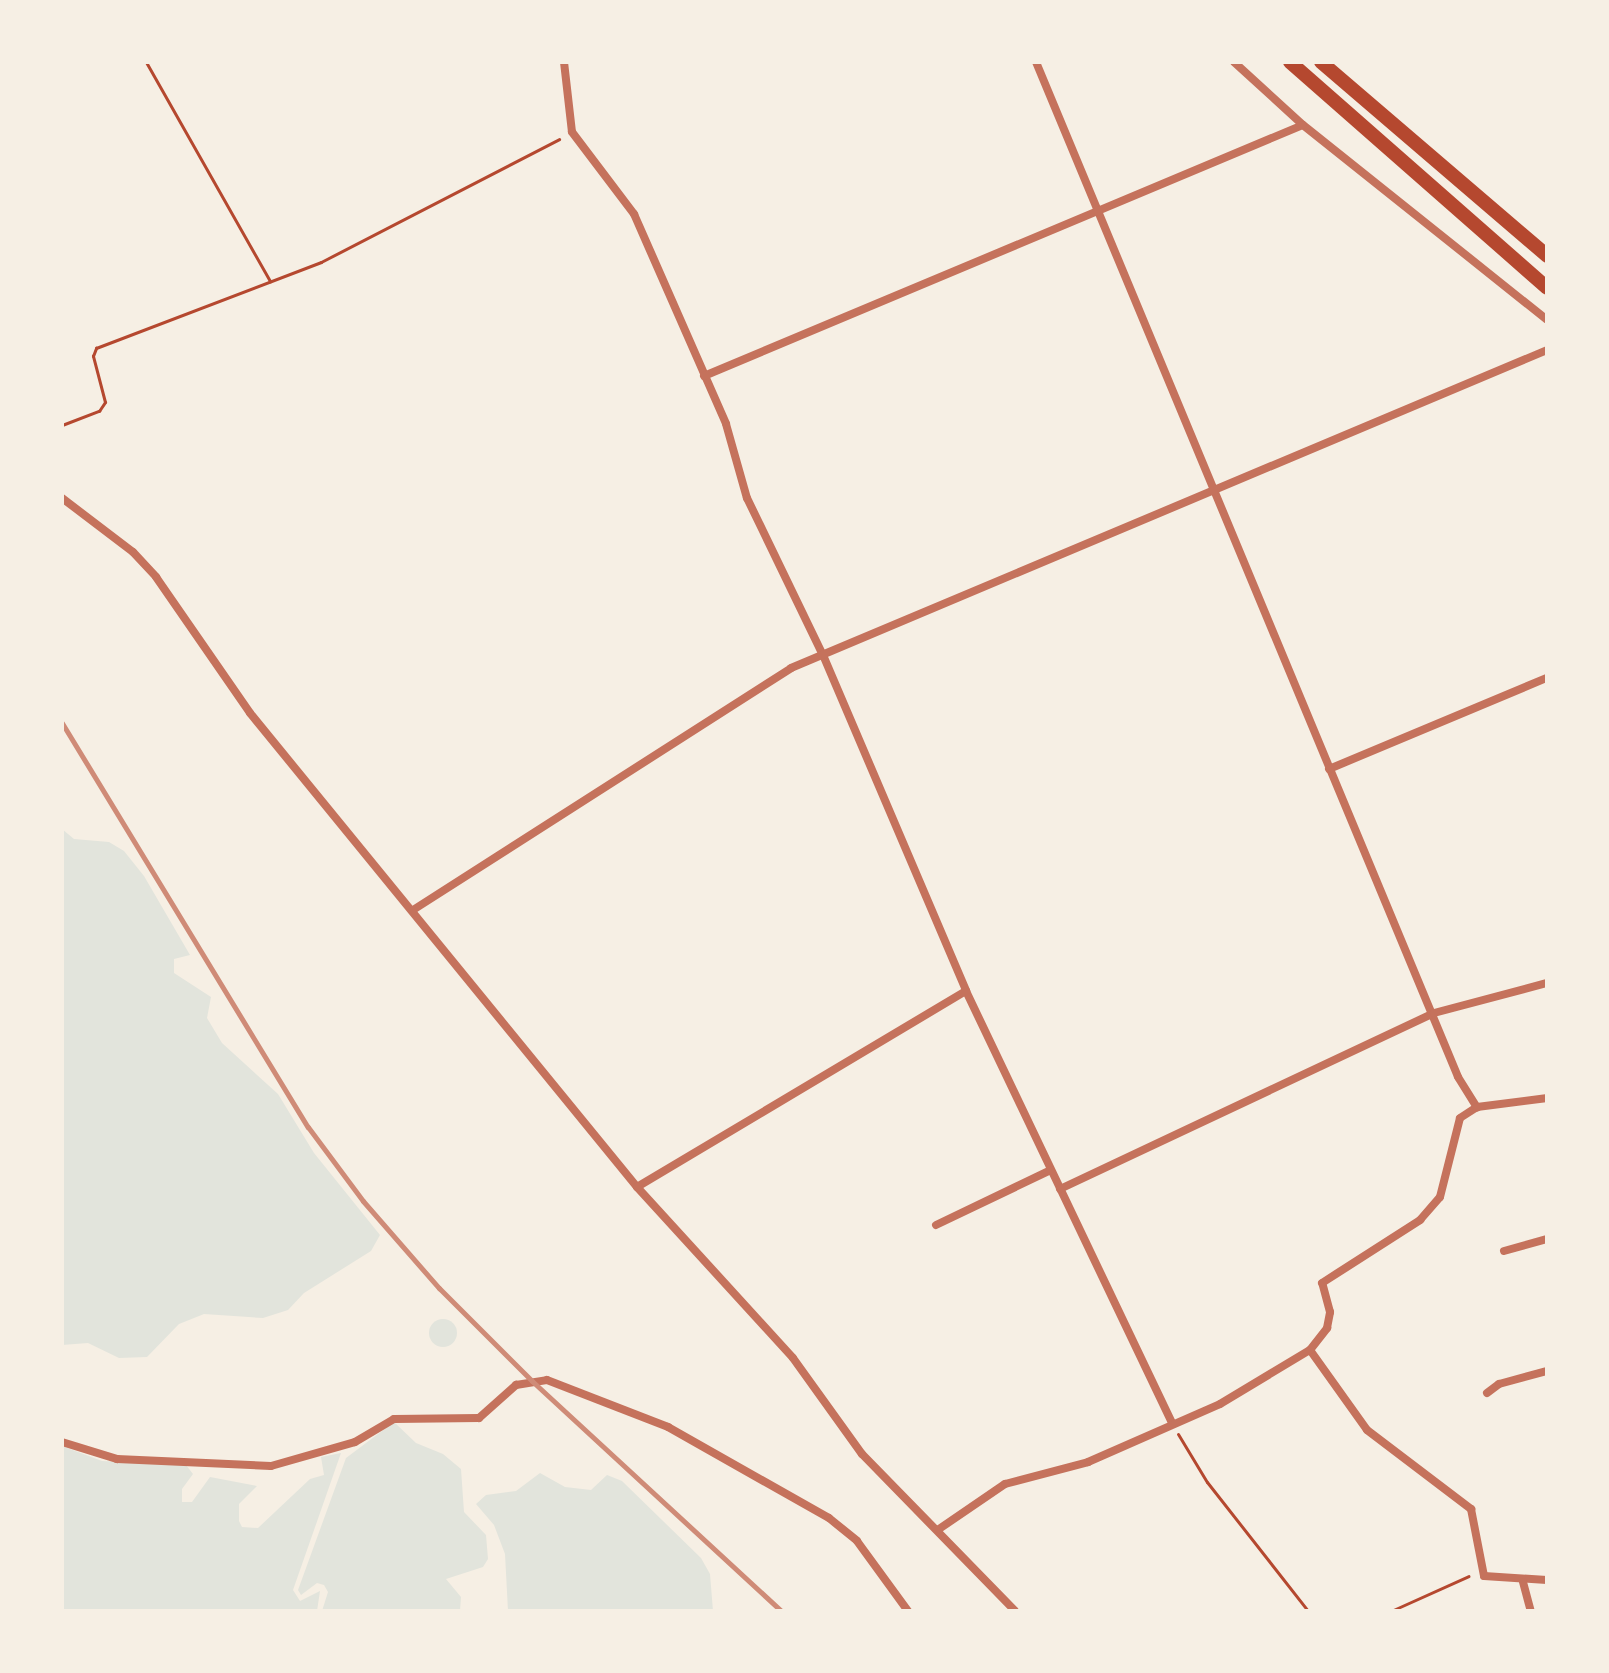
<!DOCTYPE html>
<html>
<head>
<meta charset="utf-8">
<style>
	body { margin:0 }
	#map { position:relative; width:1609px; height:1673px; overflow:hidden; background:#f6efe4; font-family:Manrope,sans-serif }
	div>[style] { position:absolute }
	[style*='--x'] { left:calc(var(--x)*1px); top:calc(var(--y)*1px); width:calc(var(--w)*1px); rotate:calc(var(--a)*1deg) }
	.green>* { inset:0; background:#e2e4dc }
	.round { border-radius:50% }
	.path>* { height:3px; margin:-1.5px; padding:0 1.5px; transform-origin:1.5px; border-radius:1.5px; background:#b5482f }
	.minor>* { height:8px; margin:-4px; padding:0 4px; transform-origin:4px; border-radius:4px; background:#c5725c }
	.trunk>* { height:14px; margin:-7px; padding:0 7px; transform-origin:7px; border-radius:7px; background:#b5482f }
	.rail>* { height:5px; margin:-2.5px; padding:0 2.5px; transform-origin:2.5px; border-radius:2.5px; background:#cf8b77 }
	span { translate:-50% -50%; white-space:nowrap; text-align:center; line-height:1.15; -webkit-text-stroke:8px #f6efe4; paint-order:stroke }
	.frame { position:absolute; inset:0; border:64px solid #f6efe4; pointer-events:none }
</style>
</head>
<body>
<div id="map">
	<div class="green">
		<i style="clip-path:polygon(62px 829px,74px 839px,109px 842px,124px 851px,144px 876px,190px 955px,174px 959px,174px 973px,211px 997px,207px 1018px,222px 1043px,278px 1094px,314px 1153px,380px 1235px,371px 1251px,304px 1293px,288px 1310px,263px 1318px,204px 1314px,179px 1324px,147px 1357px,119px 1358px,88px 1343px,62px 1345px)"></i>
		<i class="round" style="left:429px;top:1319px;width:28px;height:28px"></i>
		<i style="clip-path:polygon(394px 1422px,416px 1443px,443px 1454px,461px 1469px,464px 1512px,486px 1535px,488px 1559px,483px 1567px,446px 1579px,461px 1597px,460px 1611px,322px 1611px,328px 1592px,324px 1585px,317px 1583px,301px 1595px,298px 1590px,346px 1458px)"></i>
		<i style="clip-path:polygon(62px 1446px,102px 1461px,186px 1465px,193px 1474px,182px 1489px,182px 1502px,192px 1502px,210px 1477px,257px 1486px,239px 1504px,239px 1521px,242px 1527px,258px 1528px,310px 1479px,324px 1475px,321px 1457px,341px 1453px,293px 1590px,300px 1601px,320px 1591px,317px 1611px,62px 1611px)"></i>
		<i style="clip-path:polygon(540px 1473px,565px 1487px,591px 1490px,607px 1475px,622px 1481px,701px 1558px,710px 1574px,713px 1611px,508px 1611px,505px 1554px,494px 1525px,476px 1504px,486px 1495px,516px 1491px)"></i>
	</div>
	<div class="path">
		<i style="--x:146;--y:62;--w:252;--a:60.5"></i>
		<i style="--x:62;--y:425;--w:40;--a:-21"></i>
		<i style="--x:99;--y:411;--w:11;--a:-56"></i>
		<i style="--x:105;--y:402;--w:48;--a:-104.6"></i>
		<i style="--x:93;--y:356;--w:9;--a:-69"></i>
		<i style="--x:96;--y:348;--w:241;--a:-20.9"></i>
		<i style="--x:321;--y:262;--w:268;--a:-27.3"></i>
		<i style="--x:1178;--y:1434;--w:56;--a:58.9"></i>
		<i style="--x:1207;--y:1482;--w:164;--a:51.9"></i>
		<i style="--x:1391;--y:1611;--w:85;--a:-24.2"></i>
	</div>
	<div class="minor">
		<i style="--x:564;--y:62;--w:70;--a:83.5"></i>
		<i style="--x:572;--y:132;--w:103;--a:52.9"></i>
		<i style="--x:634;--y:214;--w:229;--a:66.3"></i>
		<i style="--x:726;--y:424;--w:77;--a:74.2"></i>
		<i style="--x:747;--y:498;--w:174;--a:64.2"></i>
		<i style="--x:823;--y:655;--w:365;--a:66.9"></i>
		<i style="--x:966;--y:991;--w:479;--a:64.5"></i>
		<i style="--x:1036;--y:62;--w:1099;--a:67.42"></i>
		<i style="--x:1458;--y:1077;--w:36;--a:58"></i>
		<i style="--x:1234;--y:62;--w:93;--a:42.4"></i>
		<i style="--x:1303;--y:125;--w:312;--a:38.6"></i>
		<i style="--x:704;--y:376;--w:649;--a:-22.74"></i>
		<i style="--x:62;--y:498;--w:89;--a:37.3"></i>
		<i style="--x:133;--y:552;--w:34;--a:47"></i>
		<i style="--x:156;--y:577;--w:165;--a:55.3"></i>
		<i style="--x:250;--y:713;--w:612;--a:50.77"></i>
		<i style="--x:637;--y:1187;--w:231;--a:47.6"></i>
		<i style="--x:793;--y:1358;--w:118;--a:54.3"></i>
		<i style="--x:862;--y:1454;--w:219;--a:45.7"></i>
		<i style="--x:1329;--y:769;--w:236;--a:-22.7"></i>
		<i style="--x:413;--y:910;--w:449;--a:-32.6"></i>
		<i style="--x:791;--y:668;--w:820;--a:-22.81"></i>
		<i style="--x:637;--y:1187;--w:383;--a:-30.8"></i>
		<i style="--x:1060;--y:1189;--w:413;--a:-25.2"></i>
		<i style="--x:1434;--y:1013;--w:117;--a:-14.9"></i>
		<i style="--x:936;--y:1225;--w:127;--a:-25.6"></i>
		<i style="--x:1504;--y:1251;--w:45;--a:-15.6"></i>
		<i style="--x:1310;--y:1350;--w:98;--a:54.5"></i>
		<i style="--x:1367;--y:1430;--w:131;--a:37.2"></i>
		<i style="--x:1471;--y:1509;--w:68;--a:79"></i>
		<i style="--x:1484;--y:1576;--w:63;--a:3.6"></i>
		<i style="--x:1487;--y:1393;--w:15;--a:-37"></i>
		<i style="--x:1499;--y:1384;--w:50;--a:-15.2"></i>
		<i style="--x:62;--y:1442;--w:58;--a:17.2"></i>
		<i style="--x:117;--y:1459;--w:154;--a:2.6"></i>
		<i style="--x:271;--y:1466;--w:87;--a:-15.9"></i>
		<i style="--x:355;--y:1442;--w:45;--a:-30.5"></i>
		<i style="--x:394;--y:1419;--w:85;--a:-0.7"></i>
		<i style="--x:479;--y:1418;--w:50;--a:-41.7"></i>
		<i style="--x:516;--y:1385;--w:31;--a:-9"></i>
		<i style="--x:547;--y:1380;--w:130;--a:21.2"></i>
		<i style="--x:668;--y:1427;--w:185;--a:29.5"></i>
		<i style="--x:829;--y:1518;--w:36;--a:39"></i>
		<i style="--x:857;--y:1541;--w:87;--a:53.9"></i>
		<i style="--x:939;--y:1529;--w:80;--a:-34.3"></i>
		<i style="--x:1005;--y:1484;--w:86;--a:-14.8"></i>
		<i style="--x:1088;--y:1462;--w:144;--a:-23.7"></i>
		<i style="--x:1220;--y:1404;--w:105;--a:-31"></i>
		<i style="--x:1310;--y:1350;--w:28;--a:-52"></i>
		<i style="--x:1327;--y:1328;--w:16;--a:-79"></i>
		<i style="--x:1330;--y:1312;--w:30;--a:-105"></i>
		<i style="--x:1322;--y:1283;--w:117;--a:-32.7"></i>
		<i style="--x:1420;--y:1220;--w:30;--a:-49"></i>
		<i style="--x:1440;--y:1197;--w:81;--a:-75.8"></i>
		<i style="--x:1460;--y:1118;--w:20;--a:-33"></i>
		<i style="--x:1477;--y:1107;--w:71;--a:-7.3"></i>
		<i style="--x:1523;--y:1582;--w:30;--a:75"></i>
	</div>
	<div class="trunk">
		<i style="--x:1290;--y:62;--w:342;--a:41.3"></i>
		<i style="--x:1321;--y:62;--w:298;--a:40.6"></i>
	</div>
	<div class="rail">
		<i style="--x:62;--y:723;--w:473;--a:58.7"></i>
		<i style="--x:308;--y:1127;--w:92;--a:53.4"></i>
		<i style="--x:363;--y:1201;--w:116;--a:48.9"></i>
		<i style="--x:439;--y:1288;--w:132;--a:45"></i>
		<i style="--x:532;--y:1381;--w:339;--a:42.7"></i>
	</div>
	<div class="frame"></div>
</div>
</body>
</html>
